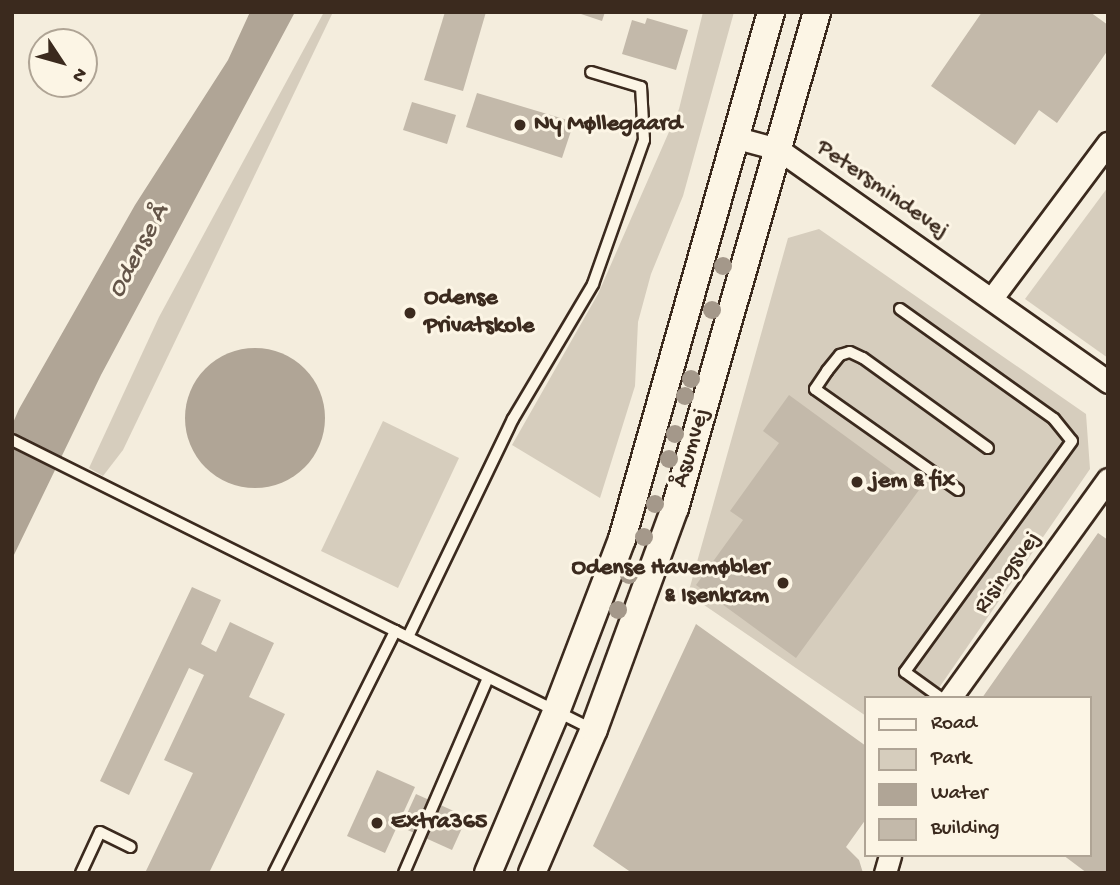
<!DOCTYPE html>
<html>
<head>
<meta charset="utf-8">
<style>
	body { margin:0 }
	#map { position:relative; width:1120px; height:885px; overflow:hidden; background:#f4eddd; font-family:"Gochi Hand",sans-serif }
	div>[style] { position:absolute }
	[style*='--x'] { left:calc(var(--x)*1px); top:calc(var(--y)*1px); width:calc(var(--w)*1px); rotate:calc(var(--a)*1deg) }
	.green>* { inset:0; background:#d6cdbd }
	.water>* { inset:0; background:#b0a596 }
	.round { border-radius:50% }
	.building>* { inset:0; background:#c3b9aa }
	.roads { filter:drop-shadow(2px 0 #3b2a1e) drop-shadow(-2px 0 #3b2a1e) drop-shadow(0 2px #3b2a1e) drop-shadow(0 -2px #3b2a1e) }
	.service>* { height:10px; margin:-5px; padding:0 5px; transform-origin:5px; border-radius:5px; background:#fcf5e5 }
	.minor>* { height:21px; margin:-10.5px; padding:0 10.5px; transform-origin:10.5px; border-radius:10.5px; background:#fcf5e5 }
	.tertiary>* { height:26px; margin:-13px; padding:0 13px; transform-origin:13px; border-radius:13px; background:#fcf5e5 }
	.trees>* { width:18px; height:18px; margin:-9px; border-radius:50%; background:#a4988a }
	.dots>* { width:19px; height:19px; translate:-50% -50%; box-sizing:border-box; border:4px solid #fcf5e5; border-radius:50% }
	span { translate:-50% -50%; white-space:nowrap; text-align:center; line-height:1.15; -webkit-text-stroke:6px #fcf5e5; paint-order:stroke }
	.poi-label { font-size:24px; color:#3b2a1e; font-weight:700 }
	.left { translate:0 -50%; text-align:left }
	.right { translate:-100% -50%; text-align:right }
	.street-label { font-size:24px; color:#3b2a1e }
	.water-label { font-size:26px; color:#645548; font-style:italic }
	.frame { position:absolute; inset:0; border:14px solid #3b2a1e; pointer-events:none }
	.legend { position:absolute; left:864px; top:696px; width:228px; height:161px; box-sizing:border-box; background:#fcf5e5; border:2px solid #afa495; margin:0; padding:9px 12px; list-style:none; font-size:21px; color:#3b2a1e }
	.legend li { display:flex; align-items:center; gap:14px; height:35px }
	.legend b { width:35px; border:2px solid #afa495 }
	.north { position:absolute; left:28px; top:28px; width:70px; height:70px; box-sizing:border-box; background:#fcf5e5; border:2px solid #afa495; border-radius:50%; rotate:126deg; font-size:19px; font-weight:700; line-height:28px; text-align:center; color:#3b2a1e }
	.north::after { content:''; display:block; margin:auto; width:24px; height:32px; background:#3b2a1e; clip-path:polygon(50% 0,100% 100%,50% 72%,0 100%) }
</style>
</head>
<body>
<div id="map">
	<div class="green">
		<i style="clip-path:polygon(324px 12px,333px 12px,123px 450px,103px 476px,89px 468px,159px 317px)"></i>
		<i style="clip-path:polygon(703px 12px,734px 12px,683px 196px,651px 274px,638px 322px,635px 386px,600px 498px,512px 445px,598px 294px,679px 109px)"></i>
		<i style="clip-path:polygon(1108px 187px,1108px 358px,1025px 299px)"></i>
		<i style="clip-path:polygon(819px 229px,1086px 414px,1090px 469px,932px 698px,866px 698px,866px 716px,688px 594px,788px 238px)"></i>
		<i style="clip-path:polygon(383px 421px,459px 458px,398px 588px,321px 551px)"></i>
	</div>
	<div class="water">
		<i style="clip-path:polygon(250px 12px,295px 12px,101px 375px,12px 559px,12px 425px,19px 409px,135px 205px,228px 60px)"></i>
		<i class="round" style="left:185px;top:348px;width:140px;height:140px"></i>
	</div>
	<div class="building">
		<i style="clip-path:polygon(445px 12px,486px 12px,463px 91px,424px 80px)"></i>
		<i style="clip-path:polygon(575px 12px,605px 12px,602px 21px)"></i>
		<i style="clip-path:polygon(982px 12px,1090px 12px,1108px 25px,1108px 50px,1057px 123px,1039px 110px,1015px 145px,931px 86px)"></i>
		<i style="clip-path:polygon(647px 18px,688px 30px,676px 70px,622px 54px,632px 20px,645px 24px)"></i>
		<i style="clip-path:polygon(477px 93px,574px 122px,562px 158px,466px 127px)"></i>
		<i style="clip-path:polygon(412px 102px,456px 115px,447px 144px,403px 130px)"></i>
		<i style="clip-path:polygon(789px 395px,919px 490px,796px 658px,696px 585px,743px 520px,730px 511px,779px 443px,763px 431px)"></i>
		<i style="clip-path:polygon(1098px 533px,1108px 540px,1108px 873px,1087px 873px,1063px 855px,1090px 855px,1090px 698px,982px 698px)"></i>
		<i style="clip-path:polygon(192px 587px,221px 600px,201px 644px,216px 652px,230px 622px,274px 643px,249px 697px,285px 714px,209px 873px,145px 873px,193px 773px,164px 760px,204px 675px,189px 668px,129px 795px,100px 781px)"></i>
		<i style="clip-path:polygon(696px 624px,866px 746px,866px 819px,846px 847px,859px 860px,863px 873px,632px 873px,593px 846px)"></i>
		<i style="clip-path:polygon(377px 770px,415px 787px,385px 853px,347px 836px)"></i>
		<i style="clip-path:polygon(416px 794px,467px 817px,452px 850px,401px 827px)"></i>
	</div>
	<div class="roads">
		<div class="service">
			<i style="--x:900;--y:309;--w:189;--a:35.5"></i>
			<i style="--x:1054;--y:419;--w:28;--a:51"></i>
			<i style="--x:1072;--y:441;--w:285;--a:125.9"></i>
			<i style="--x:905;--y:672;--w:44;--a:35.8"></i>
			<i style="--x:12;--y:440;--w:648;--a:26.49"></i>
			<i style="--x:958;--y:490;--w:175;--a:-144.8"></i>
			<i style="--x:815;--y:389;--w:22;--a:-56"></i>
			<i style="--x:827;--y:371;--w:21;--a:-51"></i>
			<i style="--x:840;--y:355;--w:10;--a:-17"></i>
			<i style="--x:850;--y:352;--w:14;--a:25"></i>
			<i style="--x:863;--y:358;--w:154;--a:35.8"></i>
			<i style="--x:408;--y:637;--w:242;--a:-64.3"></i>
			<i style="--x:513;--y:419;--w:157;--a:-59.3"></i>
			<i style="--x:593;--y:284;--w:153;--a:-70.5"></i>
			<i style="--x:644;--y:140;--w:53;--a:-93.2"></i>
			<i style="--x:641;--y:87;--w:52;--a:-163.3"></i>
			<i style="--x:81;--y:873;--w:45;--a:-65.1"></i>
			<i style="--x:100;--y:832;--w:34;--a:26"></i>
			<i style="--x:274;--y:873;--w:271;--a:-63.4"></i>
			<i style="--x:404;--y:873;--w:212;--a:-66.7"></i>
		</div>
		<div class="minor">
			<i style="--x:737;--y:138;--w:42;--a:15"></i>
			<i style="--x:778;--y:149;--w:404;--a:35.2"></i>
			<i style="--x:992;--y:298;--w:194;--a:-53.2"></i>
			<i style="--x:950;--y:698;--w:270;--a:-54.2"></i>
			<i style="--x:885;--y:873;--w:19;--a:-74"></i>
		</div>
		<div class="tertiary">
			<i style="--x:488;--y:873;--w:175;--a:-67.1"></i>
			<i style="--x:556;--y:712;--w:185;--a:-69.1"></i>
			<i style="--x:622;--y:539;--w:548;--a:-74.21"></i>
			<i style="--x:532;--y:873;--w:157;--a:-66.7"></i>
			<i style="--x:594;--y:729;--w:235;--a:-69.9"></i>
			<i style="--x:675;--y:508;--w:516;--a:-74.02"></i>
		</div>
	</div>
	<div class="trees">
		<i style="left:723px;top:266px"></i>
		<i style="left:712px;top:310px"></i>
		<i style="left:691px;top:379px"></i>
		<i style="left:685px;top:396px"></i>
		<i style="left:675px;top:434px"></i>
		<i style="left:669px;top:459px"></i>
		<i style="left:655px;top:504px"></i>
		<i style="left:644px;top:537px"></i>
		<i style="left:629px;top:575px"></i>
		<i style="left:618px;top:610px"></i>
	</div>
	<div class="dots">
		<i style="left:520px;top:125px;background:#3b2a1e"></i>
		<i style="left:410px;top:313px;background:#3b2a1e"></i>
		<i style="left:857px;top:482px;background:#3b2a1e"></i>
		<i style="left:783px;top:583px;background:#3b2a1e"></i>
		<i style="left:377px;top:823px;background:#3b2a1e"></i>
	</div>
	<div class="poi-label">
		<span class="left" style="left:534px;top:125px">Ny Møllegaard</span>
		<span class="left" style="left:424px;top:313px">Odense<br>Privatskole</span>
		<span class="left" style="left:871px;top:482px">jem &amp; fix</span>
		<span class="right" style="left:769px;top:583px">Odense Havemøbler<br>&amp; Isenkram</span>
		<span class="left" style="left:391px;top:823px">Extra365</span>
	</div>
	<div class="street-label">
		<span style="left:882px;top:190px;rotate:35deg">Petersmindevej</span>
		<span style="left:692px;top:448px;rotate:-74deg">Åsumvej</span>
		<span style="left:1008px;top:573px;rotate:-54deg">Risingsvej</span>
	</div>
	<div class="water-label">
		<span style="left:140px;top:252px;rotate:-62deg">Odense Å</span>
	</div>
	<div class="frame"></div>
	<ul class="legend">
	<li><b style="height:9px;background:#fcf5e5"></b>Road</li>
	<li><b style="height:19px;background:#d6cdbd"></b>Park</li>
	<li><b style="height:19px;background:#b0a596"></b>Water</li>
	<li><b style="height:19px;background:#c3b9aa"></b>Building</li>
	</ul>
	<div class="north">N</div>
</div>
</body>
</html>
